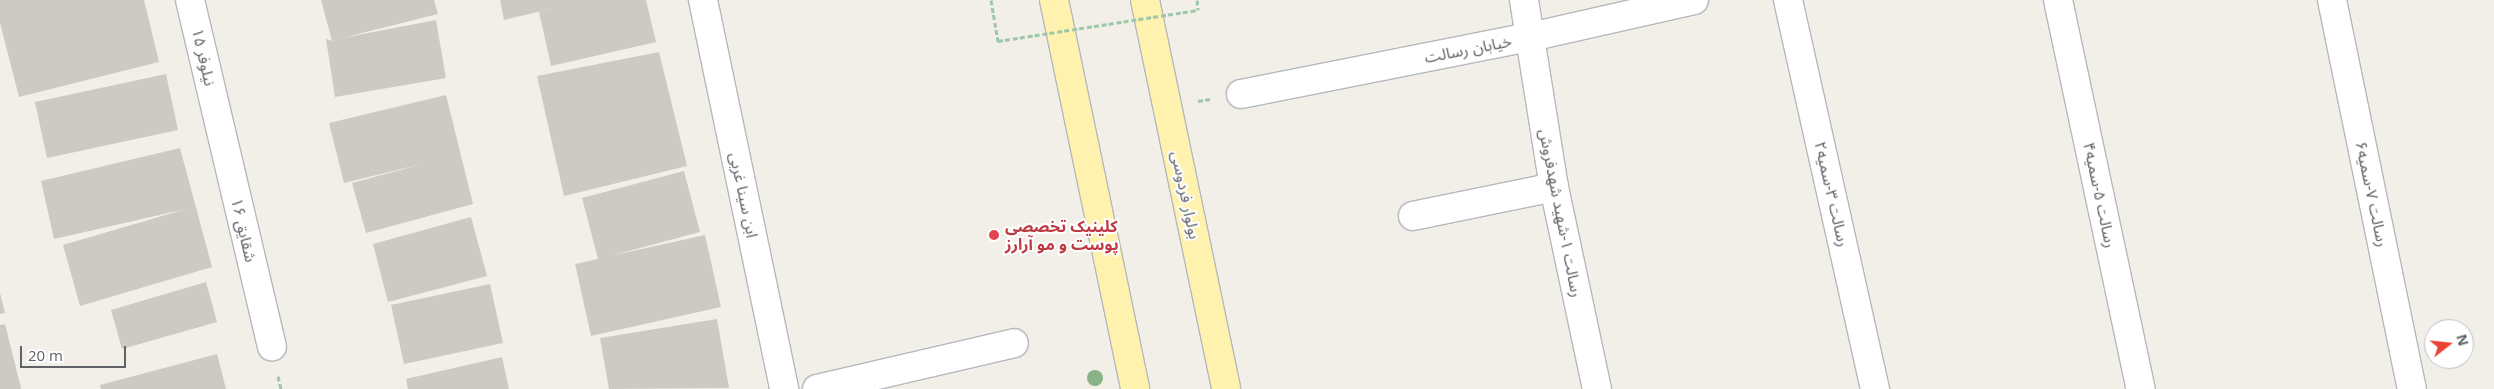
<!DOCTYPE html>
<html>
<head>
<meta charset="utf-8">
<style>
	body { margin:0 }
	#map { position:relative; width:2494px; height:389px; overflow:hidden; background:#f1efe8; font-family:"Open Sans","Noto Sans Arabic",sans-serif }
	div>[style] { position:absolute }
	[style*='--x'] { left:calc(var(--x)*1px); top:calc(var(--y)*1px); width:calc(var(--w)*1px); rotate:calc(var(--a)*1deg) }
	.building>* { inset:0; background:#cccac5 }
	.path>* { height:3px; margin-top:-1.5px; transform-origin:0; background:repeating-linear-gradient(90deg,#9cc7a9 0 5px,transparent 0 7.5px) }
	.roads { filter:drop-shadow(1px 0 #b5b8bc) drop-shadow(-1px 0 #b5b8bc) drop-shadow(0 1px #b5b8bc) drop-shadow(0 -1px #b5b8bc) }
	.minor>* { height:28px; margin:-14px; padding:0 14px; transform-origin:14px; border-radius:14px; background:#fff }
	.major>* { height:28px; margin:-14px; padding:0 14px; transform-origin:14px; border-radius:14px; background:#fff2af }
	.path-bridge>* { height:3px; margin-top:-1.5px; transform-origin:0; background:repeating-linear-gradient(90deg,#9cc7a9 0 5px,transparent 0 7.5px) }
	.trees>* { width:16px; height:16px; margin:-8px; border-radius:50%; background:#89b387 }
	.dots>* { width:14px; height:14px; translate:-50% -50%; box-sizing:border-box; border:2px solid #fff; border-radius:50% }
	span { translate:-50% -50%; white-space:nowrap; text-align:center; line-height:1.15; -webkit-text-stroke:4px #fff; paint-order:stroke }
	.street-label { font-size:16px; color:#5f6368 }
	.health-label { font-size:16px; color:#be3a42; font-weight:700 }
	.left { translate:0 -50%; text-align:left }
	.north { position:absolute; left:2424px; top:319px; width:50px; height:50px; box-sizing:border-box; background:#fff; border:1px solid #bfc1c3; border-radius:50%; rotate:74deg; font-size:14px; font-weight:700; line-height:20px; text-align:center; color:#5f6368 }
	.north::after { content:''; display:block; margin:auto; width:18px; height:22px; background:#ea4335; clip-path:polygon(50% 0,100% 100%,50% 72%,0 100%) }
	.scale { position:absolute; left:20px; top:346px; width:106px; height:22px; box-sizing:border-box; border:2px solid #5f6368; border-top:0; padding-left:6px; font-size:15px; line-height:18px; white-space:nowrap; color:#5f6368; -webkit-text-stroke:4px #fff; paint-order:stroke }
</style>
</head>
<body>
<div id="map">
	<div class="building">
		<i style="clip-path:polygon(0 0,144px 0,159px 62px,19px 97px,0 23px)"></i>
		<i style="clip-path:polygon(321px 0,434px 0,438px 14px,342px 38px,436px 20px,446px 78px,335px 97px,326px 39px,332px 41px)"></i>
		<i style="clip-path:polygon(500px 0,646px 0,656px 42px,551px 66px,539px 12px,554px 8px,504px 20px)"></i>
		<i style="clip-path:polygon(659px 52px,687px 166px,564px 196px,537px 76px)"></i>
		<i style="clip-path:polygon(166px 74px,178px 130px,47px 158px,35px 102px)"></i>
		<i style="clip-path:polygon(446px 95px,473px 204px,366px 233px,352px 183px,426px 163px,344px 183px,329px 123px)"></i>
		<i style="clip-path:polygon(180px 148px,212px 267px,80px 306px,63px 245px,186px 209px,54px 239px,41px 181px)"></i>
		<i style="clip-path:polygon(684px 171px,700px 232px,610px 256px,705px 235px,721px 307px,591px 336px,575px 264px,598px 259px,582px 198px)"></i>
		<i style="clip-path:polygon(471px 217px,487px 276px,388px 302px,373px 244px)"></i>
		<i style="clip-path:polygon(206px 282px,217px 322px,122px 349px,111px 310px)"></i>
		<i style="clip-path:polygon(490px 284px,503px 343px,404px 364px,391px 305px)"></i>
		<i style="clip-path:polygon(0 293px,5px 313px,0 314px)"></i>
		<i style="clip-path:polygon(717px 319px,729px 388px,609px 389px,600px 338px)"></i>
		<i style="clip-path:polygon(5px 324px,21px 388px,21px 389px,0 389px,0 325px)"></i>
		<i style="clip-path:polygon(217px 354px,226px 389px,101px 389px,100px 385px)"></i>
		<i style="clip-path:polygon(502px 357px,509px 389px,408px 389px,406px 379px)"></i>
	</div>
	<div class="path">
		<i style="--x:991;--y:0;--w:42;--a:80.3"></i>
		<i style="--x:1197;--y:0;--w:10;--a:84"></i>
		<i style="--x:1198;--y:101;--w:13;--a:-9"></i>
		<i style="--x:278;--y:376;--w:13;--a:77"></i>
	</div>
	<div class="roads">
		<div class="minor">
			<i style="--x:190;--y:0;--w:356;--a:76.7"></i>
			<i style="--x:703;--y:0;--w:397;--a:78.2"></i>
			<i style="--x:1524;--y:0;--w:189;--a:80.9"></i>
			<i style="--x:1554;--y:187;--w:207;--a:78"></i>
			<i style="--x:1788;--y:0;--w:399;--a:77.4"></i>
			<i style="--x:2058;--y:0;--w:398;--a:78"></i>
			<i style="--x:2332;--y:0;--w:397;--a:78.4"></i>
			<i style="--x:1241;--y:94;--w:295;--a:-11.2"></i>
			<i style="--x:1530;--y:37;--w:168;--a:-12.7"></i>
			<i style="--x:1413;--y:216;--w:144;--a:-11.6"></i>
			<i style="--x:817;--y:389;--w:202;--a:-13.1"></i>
		</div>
		<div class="major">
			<i style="--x:1054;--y:0;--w:397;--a:78.2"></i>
			<i style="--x:1145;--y:0;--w:397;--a:78.2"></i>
		</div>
	</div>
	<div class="path-bridge">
		<i style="--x:998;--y:41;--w:202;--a:-8.8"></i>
	</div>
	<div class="trees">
		<i style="left:1095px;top:378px"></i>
	</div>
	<div class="dots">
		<i style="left:994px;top:235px;background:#e0444e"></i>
	</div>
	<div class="street-label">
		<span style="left:1468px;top:49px;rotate:-11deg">خیابان رسالت</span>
		<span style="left:204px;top:57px;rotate:77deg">نیلوفر ۱۵</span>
		<span style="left:1832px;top:194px;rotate:77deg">رسالت ۳-سمیه۲</span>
		<span style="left:2372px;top:194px;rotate:78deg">رسالت ۷-سمیه۶</span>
		<span style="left:744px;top:195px;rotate:78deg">ابن سینا غربی</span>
		<span style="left:1186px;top:195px;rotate:78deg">بولوار فردوسی</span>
		<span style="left:2100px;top:195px;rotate:78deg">رسالت ۵-سمیه۴</span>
		<span style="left:1561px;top:213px;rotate:79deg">رسالت ۱-شهید شهدفروش</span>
		<span style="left:244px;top:230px;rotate:77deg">شقایق ۱۶</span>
	</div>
	<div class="health-label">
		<span class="left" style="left:1005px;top:235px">کلینیک تخصصی<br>پوست و مو آرارز</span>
	</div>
	<div class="north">N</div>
	<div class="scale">20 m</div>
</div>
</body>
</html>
